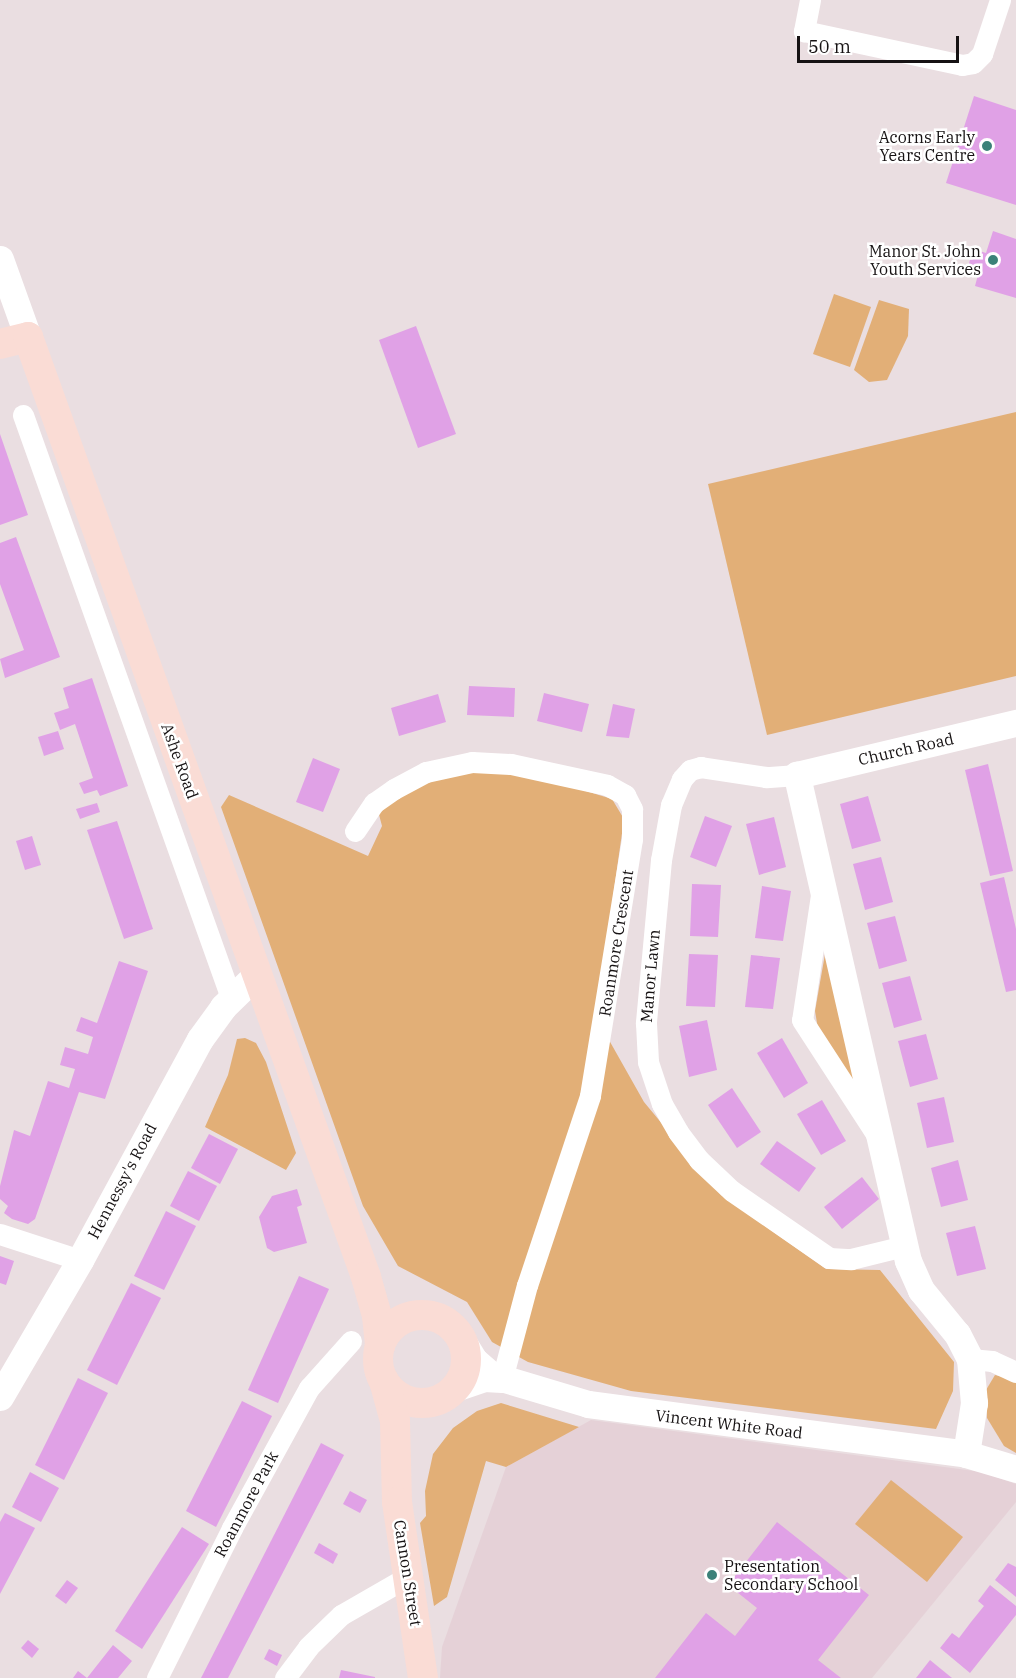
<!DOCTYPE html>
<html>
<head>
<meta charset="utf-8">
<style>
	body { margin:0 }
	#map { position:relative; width:1016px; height:1678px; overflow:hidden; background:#eadee1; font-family:"IBM Plex Serif",serif }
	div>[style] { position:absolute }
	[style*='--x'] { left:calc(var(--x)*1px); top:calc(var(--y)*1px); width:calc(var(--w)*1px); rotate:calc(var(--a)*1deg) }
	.built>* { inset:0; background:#e5d1d7 }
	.green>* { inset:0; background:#e2af77 }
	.building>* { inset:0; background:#e0a1e6 }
	.minor>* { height:21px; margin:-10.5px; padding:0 10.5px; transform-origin:10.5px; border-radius:10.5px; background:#fff }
	.tertiary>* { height:27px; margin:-13.5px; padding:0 13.5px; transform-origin:13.5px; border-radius:13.5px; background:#fff }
	.secondary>* { height:30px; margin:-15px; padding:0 15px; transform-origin:15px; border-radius:15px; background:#fadcd5 }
	.secondary>.ring { margin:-15px; padding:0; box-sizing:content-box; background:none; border:30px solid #fadcd5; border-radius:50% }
	.dots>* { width:16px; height:16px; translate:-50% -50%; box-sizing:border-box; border:3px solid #fff; border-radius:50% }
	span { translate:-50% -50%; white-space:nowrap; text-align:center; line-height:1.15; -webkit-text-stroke:5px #fff; paint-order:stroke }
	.poi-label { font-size:16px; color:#161213 }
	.right { translate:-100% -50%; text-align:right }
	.left { translate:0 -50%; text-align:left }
	.street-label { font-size:16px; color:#161213 }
	.scale { position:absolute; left:797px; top:36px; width:162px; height:27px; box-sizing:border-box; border:3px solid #161213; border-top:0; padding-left:8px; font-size:18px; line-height:21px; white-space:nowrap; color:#161213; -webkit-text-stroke:4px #fff; paint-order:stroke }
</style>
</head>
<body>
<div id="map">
	<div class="built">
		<i style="clip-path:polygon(591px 1420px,982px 1472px,1016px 1484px,1016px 1502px,872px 1678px,440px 1678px,442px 1647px,506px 1467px)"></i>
	</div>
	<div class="green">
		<i style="clip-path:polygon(834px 294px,871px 307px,850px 367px,813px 354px)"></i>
		<i style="clip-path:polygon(879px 300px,909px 309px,908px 336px,887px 380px,869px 382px,854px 370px)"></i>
		<i style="clip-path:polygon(1016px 412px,1016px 676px,767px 735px,708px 484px)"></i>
		<i style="clip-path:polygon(504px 766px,612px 799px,624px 819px,596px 1017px,644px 1102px,721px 1195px,826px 1269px,880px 1270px,954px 1362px,953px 1391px,936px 1429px,631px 1391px,528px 1362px,492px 1342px,467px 1302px,398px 1266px,363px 1206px,221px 807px,229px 795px,368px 856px,382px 826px,377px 807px,430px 778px)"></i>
		<i style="clip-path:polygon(825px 954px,856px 1085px,818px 1029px,815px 1011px)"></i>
		<i style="clip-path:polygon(245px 1038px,256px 1043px,266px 1062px,296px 1153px,286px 1170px,205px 1127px,228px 1075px,237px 1039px)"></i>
		<i style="clip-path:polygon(995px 1375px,1016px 1380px,1016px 1453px,1004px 1446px,987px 1418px,986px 1390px)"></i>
		<i style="clip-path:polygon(501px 1403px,579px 1427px,506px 1467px,486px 1461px,447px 1597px,434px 1606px,420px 1523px,426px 1516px,425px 1491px,433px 1454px,453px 1428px,477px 1411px)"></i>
		<i style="clip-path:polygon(891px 1480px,963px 1537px,927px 1582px,855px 1524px)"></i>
	</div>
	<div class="building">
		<i style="clip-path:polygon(974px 96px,1016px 110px,1016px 205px,946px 183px)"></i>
		<i style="clip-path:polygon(993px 231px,1016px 239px,1016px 298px,975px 286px,979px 271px,968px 267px,973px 249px,986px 253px)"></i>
		<i style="clip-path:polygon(416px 326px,456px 434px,418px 448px,379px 340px)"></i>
		<i style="clip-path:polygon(0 434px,28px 515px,0 525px)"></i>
		<i style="clip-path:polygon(16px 537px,60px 657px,5px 678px,0 659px,24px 650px,0 584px,0 543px)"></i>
		<i style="clip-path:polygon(92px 678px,128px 786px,100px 796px,97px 790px,84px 794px,79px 783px,93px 778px,75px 724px,60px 730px,54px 713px,69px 708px,63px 688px)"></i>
		<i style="clip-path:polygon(469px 686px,515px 688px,514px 717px,467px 715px)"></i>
		<i style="clip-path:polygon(544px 693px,589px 704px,582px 732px,537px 721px)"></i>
		<i style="clip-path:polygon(438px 694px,446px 722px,399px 736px,391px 708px)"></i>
		<i style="clip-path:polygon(613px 704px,635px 709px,629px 738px,606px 736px)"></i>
		<i style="clip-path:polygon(58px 731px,64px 749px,44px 756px,38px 737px)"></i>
		<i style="clip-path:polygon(313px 758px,340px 769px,323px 812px,296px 802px)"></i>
		<i style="clip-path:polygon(988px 764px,1013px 871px,990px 876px,965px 770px)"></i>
		<i style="clip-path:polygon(868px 796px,881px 841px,852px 849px,840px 804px)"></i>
		<i style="clip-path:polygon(97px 803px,100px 812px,80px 819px,76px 809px)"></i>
		<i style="clip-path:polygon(705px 816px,732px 826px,716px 867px,690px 857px)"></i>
		<i style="clip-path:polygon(774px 817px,786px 867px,759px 875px,746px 824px)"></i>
		<i style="clip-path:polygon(117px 821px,153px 929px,124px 939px,87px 830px)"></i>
		<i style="clip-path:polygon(32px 836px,41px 865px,25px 870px,16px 841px)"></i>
		<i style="clip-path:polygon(881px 857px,893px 902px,865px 910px,853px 864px)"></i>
		<i style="clip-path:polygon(1004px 877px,1016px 929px,1016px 990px,1006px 992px,980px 883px)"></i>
		<i style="clip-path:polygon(692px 884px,721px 885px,718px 937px,690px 936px)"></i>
		<i style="clip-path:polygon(762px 886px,791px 891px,783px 941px,755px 938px)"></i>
		<i style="clip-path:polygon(895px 916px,907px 961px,879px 969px,867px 923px)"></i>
		<i style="clip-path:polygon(689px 954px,718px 955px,715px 1007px,686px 1006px)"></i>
		<i style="clip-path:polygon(751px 955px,780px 958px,773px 1009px,745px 1007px)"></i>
		<i style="clip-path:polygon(119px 961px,148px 971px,105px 1099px,79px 1092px,35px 1219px,28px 1224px,12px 1219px,4px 1213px,8px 1206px,0 1199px,0 1186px,14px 1130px,30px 1136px,48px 1081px,69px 1088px,75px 1069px,60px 1065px,65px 1047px,88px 1054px,93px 1037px,76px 1031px,81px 1017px,97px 1023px)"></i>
		<i style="clip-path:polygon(910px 976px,922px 1020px,894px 1028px,882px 983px)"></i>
		<i style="clip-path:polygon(707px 1020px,717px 1070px,689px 1077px,679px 1026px)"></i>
		<i style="clip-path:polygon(926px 1034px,938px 1079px,910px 1087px,898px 1041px)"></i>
		<i style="clip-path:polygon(782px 1038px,808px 1083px,784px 1098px,757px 1053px)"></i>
		<i style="clip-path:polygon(732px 1088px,761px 1132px,737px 1148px,708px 1105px)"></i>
		<i style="clip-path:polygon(944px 1097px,954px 1142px,927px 1148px,917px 1103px)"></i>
		<i style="clip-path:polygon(822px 1100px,846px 1141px,821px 1155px,797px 1114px)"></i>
		<i style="clip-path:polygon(209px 1134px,238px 1149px,220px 1184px,191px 1168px)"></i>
		<i style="clip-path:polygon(777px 1141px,816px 1168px,799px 1192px,760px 1164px)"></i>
		<i style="clip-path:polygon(958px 1160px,968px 1200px,941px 1207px,931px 1168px)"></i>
		<i style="clip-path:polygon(188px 1171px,217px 1186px,199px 1221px,170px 1206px)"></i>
		<i style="clip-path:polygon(862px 1177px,879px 1199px,842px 1229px,824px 1207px)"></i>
		<i style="clip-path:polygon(297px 1189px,302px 1205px,297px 1207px,307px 1243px,274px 1252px,267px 1248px,259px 1217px,272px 1196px)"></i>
		<i style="clip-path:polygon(166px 1211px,196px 1226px,164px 1290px,134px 1276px)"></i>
		<i style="clip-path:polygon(975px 1226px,986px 1269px,957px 1276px,946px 1233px)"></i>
		<i style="clip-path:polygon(0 1256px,14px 1261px,6px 1285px,0 1283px)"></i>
		<i style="clip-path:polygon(299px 1276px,329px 1289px,278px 1403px,248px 1390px)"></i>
		<i style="clip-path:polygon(131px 1283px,161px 1298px,117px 1385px,87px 1370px)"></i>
		<i style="clip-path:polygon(78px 1378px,108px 1393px,64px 1480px,35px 1465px)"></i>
		<i style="clip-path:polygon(242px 1401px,272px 1416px,216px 1527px,186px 1511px)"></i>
		<i style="clip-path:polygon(321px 1443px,344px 1455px,228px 1678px,201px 1678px)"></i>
		<i style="clip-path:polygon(30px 1472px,59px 1488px,41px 1522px,12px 1507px)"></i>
		<i style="clip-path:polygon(350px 1491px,367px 1500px,360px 1513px,343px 1504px)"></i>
		<i style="clip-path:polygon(5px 1513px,35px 1528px,0 1594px,0 1522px)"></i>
		<i style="clip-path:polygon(777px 1522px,869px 1595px,818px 1660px,841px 1678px,655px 1678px,706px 1613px,735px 1636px,757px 1608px,728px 1585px)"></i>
		<i style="clip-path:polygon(182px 1527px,209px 1544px,142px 1649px,115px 1631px)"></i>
		<i style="clip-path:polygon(319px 1543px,338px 1554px,333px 1564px,314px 1553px)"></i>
		<i style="clip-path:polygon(1008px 1563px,1016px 1567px,1016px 1597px,995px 1580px)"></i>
		<i style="clip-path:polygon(67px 1580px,78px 1588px,66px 1604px,55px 1596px)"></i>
		<i style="clip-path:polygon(990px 1585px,1016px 1606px,1016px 1615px,970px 1673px,940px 1648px,952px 1633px,959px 1638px,971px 1622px,984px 1606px,978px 1601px)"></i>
		<i style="clip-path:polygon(28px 1640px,39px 1649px,32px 1658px,21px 1648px)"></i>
		<i style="clip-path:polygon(113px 1645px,132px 1661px,118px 1678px,73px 1678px,78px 1671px,87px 1678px)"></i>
		<i style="clip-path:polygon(269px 1649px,282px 1655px,277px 1666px,264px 1659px)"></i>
		<i style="clip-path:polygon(930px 1660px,952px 1678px,916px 1678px)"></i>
		<i style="clip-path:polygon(341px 1670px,375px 1677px,375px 1678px,339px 1678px)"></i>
	</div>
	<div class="minor">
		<i style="--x:810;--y:0;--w:32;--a:101"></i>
		<i style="--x:804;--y:31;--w:162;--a:12.1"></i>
		<i style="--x:962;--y:65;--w:11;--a:-10"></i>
		<i style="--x:973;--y:63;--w:13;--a:-45"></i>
		<i style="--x:982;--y:54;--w:57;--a:-71.6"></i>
		<i style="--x:23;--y:415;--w:619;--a:70.36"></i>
		<i style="--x:797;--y:775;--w:31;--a:176"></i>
		<i style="--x:766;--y:777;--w:66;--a:-171.3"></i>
		<i style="--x:701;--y:767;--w:11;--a:165"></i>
		<i style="--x:690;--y:770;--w:12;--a:132"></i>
		<i style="--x:682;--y:779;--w:28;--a:113"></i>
		<i style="--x:671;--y:805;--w:56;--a:100.3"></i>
		<i style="--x:661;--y:860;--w:164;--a:95.3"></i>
		<i style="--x:646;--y:1023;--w:39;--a:87"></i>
		<i style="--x:648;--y:1062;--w:44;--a:71.6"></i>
		<i style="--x:662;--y:1104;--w:32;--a:60"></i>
		<i style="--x:678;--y:1132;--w:35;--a:53"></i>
		<i style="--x:699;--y:1160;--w:45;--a:43.2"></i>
		<i style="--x:732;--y:1191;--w:118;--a:34.6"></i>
		<i style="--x:829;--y:1258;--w:22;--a:3"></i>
		<i style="--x:851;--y:1259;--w:55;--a:-13.8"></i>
		<i style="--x:355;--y:831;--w:34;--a:-56"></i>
		<i style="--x:374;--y:803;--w:24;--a:-35"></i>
		<i style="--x:394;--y:789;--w:36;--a:-28"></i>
		<i style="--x:426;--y:772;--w:47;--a:-12.3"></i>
		<i style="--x:472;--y:762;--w:39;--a:3"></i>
		<i style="--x:511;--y:764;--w:98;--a:12.3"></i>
		<i style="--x:607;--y:785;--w:21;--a:29"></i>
		<i style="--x:625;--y:795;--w:16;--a:63"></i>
		<i style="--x:632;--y:809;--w:30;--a:90"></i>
		<i style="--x:632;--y:839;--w:260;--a:99.3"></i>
		<i style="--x:590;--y:1096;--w:199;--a:108.4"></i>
		<i style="--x:527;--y:1285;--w:97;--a:104.9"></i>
		<i style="--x:821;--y:895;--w:126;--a:98.6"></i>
		<i style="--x:802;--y:1020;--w:136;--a:57"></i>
		<i style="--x:0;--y:1234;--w:84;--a:18"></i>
		<i style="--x:970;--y:1359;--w:22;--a:5"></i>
		<i style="--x:992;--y:1361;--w:26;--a:25"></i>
		<i style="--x:157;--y:1678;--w:168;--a:-63.4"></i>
		<i style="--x:232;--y:1528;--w:160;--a:-61.2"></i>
		<i style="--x:309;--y:1388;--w:63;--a:-48.2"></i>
		<i style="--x:285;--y:1678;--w:39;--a:-53"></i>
		<i style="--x:308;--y:1647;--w:46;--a:-44.1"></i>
		<i style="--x:341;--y:1615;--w:78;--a:-29.8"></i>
	</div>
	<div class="tertiary">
		<i style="--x:0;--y:259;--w:83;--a:70.3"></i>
		<i style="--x:461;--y:1339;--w:26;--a:58"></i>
		<i style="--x:475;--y:1361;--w:21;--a:41"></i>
		<i style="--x:491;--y:1375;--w:101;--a:16.6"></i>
		<i style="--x:588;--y:1404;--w:381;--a:7.5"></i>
		<i style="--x:966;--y:1454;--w:52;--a:16.7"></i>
		<i style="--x:455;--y:1388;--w:31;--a:-19"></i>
		<i style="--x:484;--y:1378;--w:18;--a:3"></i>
		<i style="--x:0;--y:1397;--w:159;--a:-59.7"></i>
		<i style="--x:80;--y:1260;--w:251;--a:-61.5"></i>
		<i style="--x:200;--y:1039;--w:39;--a:-54"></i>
		<i style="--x:223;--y:1007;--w:46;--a:-44.1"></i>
		<i style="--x:966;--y:1454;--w:52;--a:-81.1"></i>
		<i style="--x:974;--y:1403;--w:44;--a:-95.2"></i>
		<i style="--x:970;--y:1359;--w:28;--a:-117"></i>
		<i style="--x:957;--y:1334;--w:57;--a:-129.3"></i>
		<i style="--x:921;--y:1290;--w:32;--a:-114"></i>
		<i style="--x:908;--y:1261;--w:499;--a:-102.9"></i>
		<i style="--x:797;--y:775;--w:225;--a:-13.4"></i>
	</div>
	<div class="secondary">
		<i style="--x:0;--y:344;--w:29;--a:-14"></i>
		<i style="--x:28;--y:337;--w:999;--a:70.22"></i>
		<i style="--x:366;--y:1277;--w:41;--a:74.2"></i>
		<i style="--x:377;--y:1316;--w:30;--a:84"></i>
		<i class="ring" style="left:378px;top:1315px;width:58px;height:58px"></i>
		<i style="--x:384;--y:1381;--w:41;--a:74.6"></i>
		<i style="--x:395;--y:1421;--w:81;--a:88.6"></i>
		<i style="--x:397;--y:1502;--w:178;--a:81.6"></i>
	</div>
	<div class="dots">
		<i style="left:987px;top:146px;background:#3b8179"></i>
		<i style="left:993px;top:260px;background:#3b8179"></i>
		<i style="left:712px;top:1575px;background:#3b8179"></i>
	</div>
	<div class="poi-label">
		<span class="right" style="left:975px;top:146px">Acorns Early<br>Years Centre</span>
		<span class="right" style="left:981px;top:260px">Manor St. John<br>Youth Services</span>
		<span class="left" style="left:724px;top:1575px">Presentation<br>Secondary School</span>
	</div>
	<div class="street-label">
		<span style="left:906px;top:749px;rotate:-13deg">Church Road</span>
		<span style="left:180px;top:761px;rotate:70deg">Ashe Road</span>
		<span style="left:616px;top:943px;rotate:-81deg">Roanmore Crescent</span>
		<span style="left:650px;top:976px;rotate:-85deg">Manor Lawn</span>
		<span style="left:122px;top:1181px;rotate:-62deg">Hennessy's Road</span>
		<span style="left:729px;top:1424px;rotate:7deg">Vincent White Road</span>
		<span style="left:246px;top:1504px;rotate:-62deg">Roanmore Park</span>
		<span style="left:408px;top:1573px;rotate:81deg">Cannon Street</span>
	</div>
	<div class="scale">50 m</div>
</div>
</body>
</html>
